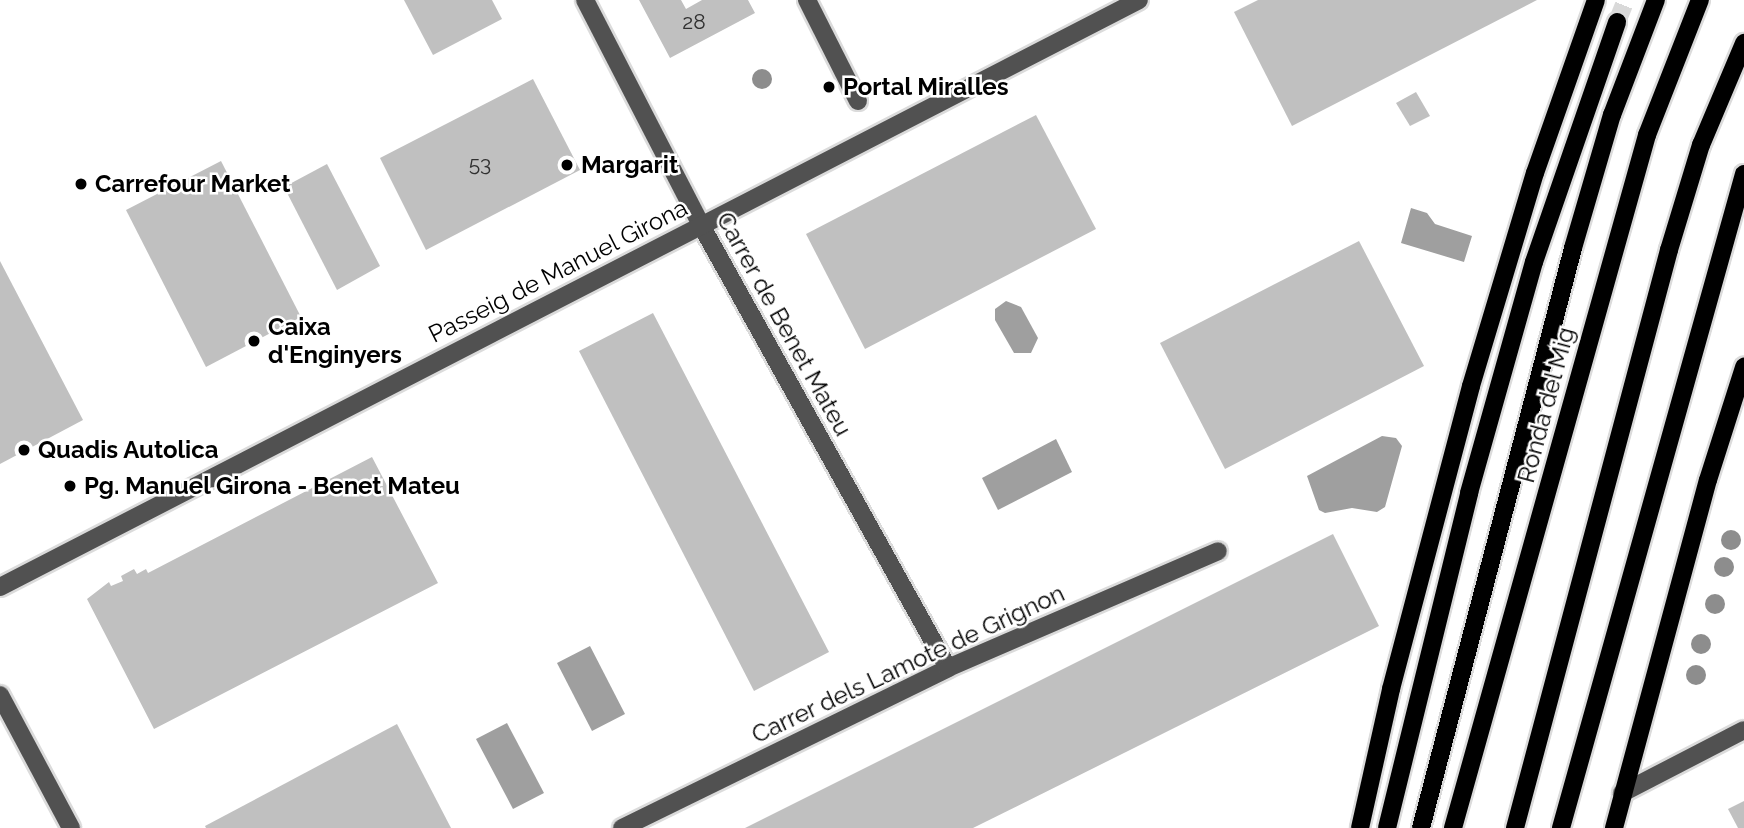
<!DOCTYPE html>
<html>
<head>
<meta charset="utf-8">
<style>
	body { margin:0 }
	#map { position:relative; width:1744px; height:828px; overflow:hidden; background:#fff; font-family:Raleway,sans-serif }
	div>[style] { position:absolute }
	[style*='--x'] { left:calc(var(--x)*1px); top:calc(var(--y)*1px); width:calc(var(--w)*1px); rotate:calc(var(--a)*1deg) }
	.water>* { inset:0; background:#9f9f9f }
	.building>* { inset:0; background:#c0c0c0 }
	.major-tunnel>* { height:18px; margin-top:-9px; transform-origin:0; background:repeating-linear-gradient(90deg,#d9d9d9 0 18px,transparent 0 27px) }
	.roads { filter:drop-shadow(2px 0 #dbdbdb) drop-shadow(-2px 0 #dbdbdb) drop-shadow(0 2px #dbdbdb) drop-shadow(0 -2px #dbdbdb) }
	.minor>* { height:18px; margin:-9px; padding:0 9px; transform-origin:9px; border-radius:9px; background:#515151 }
	.major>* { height:18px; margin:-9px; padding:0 9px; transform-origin:9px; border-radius:9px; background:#000 }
	.trees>* { width:20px; height:20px; margin:-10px; border-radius:50%; background:#8d8d8d }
	.dots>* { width:19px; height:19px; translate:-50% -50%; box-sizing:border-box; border:4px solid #fff; border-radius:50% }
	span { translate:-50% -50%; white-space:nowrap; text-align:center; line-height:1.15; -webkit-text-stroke:5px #fff; paint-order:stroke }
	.number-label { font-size:21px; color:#303030 }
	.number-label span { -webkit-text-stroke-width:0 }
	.poi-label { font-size:24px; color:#000; font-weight:700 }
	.left { translate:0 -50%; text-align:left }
	.street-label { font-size:24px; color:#000 }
</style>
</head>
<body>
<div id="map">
	<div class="water">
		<i style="clip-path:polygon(1411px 208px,1427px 213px,1435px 224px,1472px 236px,1464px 262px,1401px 243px)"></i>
		<i style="clip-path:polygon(1006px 301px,1021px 307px,1038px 338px,1031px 353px,1014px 353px,995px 320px,995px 309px)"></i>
		<i style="clip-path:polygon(1382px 436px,1396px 438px,1402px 446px,1385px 507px,1377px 512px,1352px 508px,1325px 513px,1319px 510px,1307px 476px)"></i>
		<i style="clip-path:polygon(1056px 439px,1072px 472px,998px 510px,982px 478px)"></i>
		<i style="clip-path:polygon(590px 646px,625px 714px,592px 731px,557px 663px)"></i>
		<i style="clip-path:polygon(507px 723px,544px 793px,513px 809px,476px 739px)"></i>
	</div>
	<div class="building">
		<i style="clip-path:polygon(404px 0,492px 0,502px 19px,433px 55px)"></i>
		<i style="clip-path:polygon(639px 0,681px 0,686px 9px,702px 0,748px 0,755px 13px,670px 58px)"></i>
		<i style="clip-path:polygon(1258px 0,1537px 0,1292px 126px,1234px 12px)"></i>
		<i style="clip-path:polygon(533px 79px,580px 170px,426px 250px,380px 158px)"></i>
		<i style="clip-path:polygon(1416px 92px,1430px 116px,1410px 126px,1396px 103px)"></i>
		<i style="clip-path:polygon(1036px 115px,1096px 229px,865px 349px,806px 234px)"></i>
		<i style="clip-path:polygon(221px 161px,301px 317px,206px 367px,126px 210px)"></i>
		<i style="clip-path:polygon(327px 164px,380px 266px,337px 290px,284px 187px)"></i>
		<i style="clip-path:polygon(1359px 241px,1424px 366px,1225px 469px,1160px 343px)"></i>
		<i style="clip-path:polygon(0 261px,83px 420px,0 464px)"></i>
		<i style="clip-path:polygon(653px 313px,829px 652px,754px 691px,579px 351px)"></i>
		<i style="clip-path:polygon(372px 457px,438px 583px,154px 729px,87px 599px,109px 582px,111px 586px,123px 581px,121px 576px,134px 569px,137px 574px,146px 569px,148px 573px)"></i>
		<i style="clip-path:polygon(1333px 534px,1379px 626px,1130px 750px,973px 828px,745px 828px)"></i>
		<i style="clip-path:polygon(397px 724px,451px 828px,206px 828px,205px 826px)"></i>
		<i style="clip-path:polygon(1744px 801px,1744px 828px,1738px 828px,1728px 809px)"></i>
	</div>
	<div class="major-tunnel">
		<i style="--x:1617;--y:22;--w:24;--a:-68"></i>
	</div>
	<div class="roads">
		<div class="minor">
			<i style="--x:585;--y:0;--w:253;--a:62.7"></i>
			<i style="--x:701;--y:225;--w:507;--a:60.86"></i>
			<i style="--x:807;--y:0;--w:113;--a:63.2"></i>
			<i style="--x:0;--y:587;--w:1281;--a:-27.26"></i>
			<i style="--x:0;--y:695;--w:151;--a:61.9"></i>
			<i style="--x:1622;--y:793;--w:137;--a:-27.3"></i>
			<i style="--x:622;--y:828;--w:363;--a:-26.1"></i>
			<i style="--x:948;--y:668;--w:294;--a:-23.4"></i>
		</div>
		<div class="major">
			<i style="--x:1360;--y:828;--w:142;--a:-77.4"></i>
			<i style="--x:1391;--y:689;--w:313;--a:-75.2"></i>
			<i style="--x:1471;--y:386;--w:222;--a:-73.3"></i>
			<i style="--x:1535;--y:173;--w:183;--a:-70.6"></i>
			<i style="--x:1387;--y:828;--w:345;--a:-76.2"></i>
			<i style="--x:1469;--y:493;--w:240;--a:-74.3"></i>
			<i style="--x:1534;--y:262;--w:254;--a:-70.9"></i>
			<i style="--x:1421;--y:828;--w:600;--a:-75.31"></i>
			<i style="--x:1573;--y:248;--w:139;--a:-73.7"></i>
			<i style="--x:1612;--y:115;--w:123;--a:-69.1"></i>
			<i style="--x:1453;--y:828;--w:720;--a:-74.36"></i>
			<i style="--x:1647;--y:135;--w:145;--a:-68.6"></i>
			<i style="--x:1515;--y:828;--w:598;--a:-75.08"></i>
			<i style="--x:1669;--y:250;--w:110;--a:-73.1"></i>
			<i style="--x:1701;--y:145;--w:111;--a:-67.1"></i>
			<i style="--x:1561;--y:828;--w:679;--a:-74.37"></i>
			<i style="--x:1614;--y:828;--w:360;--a:-74.9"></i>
			<i style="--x:1708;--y:480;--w:119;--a:-72.3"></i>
		</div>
	</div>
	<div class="trees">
		<i style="left:762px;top:79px"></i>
		<i style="left:1731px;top:540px"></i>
		<i style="left:1724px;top:567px"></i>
		<i style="left:1715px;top:604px"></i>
		<i style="left:1701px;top:644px"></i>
		<i style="left:1696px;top:675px"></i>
	</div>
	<div class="dots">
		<i style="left:829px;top:87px;background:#000"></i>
		<i style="left:567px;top:165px;background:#000"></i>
		<i style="left:81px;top:184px;background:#000"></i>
		<i style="left:254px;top:341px;background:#000"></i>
		<i style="left:24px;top:450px;background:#000"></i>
		<i style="left:70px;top:486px;background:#000"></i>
	</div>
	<div class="number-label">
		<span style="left:694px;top:22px">28</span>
		<span style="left:480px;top:164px">53</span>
	</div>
	<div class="poi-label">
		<span class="left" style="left:843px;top:87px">Portal Miralles</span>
		<span class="left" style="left:581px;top:165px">Margarit</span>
		<span class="left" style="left:95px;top:184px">Carrefour Market</span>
		<span class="left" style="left:268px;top:341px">Caixa<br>d'Enginyers</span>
		<span class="left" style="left:38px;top:450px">Quadis Autolica</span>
		<span class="left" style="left:84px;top:486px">Pg. Manuel Girona - Benet Mateu</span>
	</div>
	<div class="street-label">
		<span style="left:558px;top:271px;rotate:-27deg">Passeig de Manuel Girona</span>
		<span style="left:784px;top:324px;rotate:61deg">Carrer de Benet Mateu</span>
		<span style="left:1546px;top:405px;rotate:-75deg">Ronda del Mig</span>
		<span style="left:908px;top:664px;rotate:-25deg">Carrer dels Lamote de Grignon</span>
	</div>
</div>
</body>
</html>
